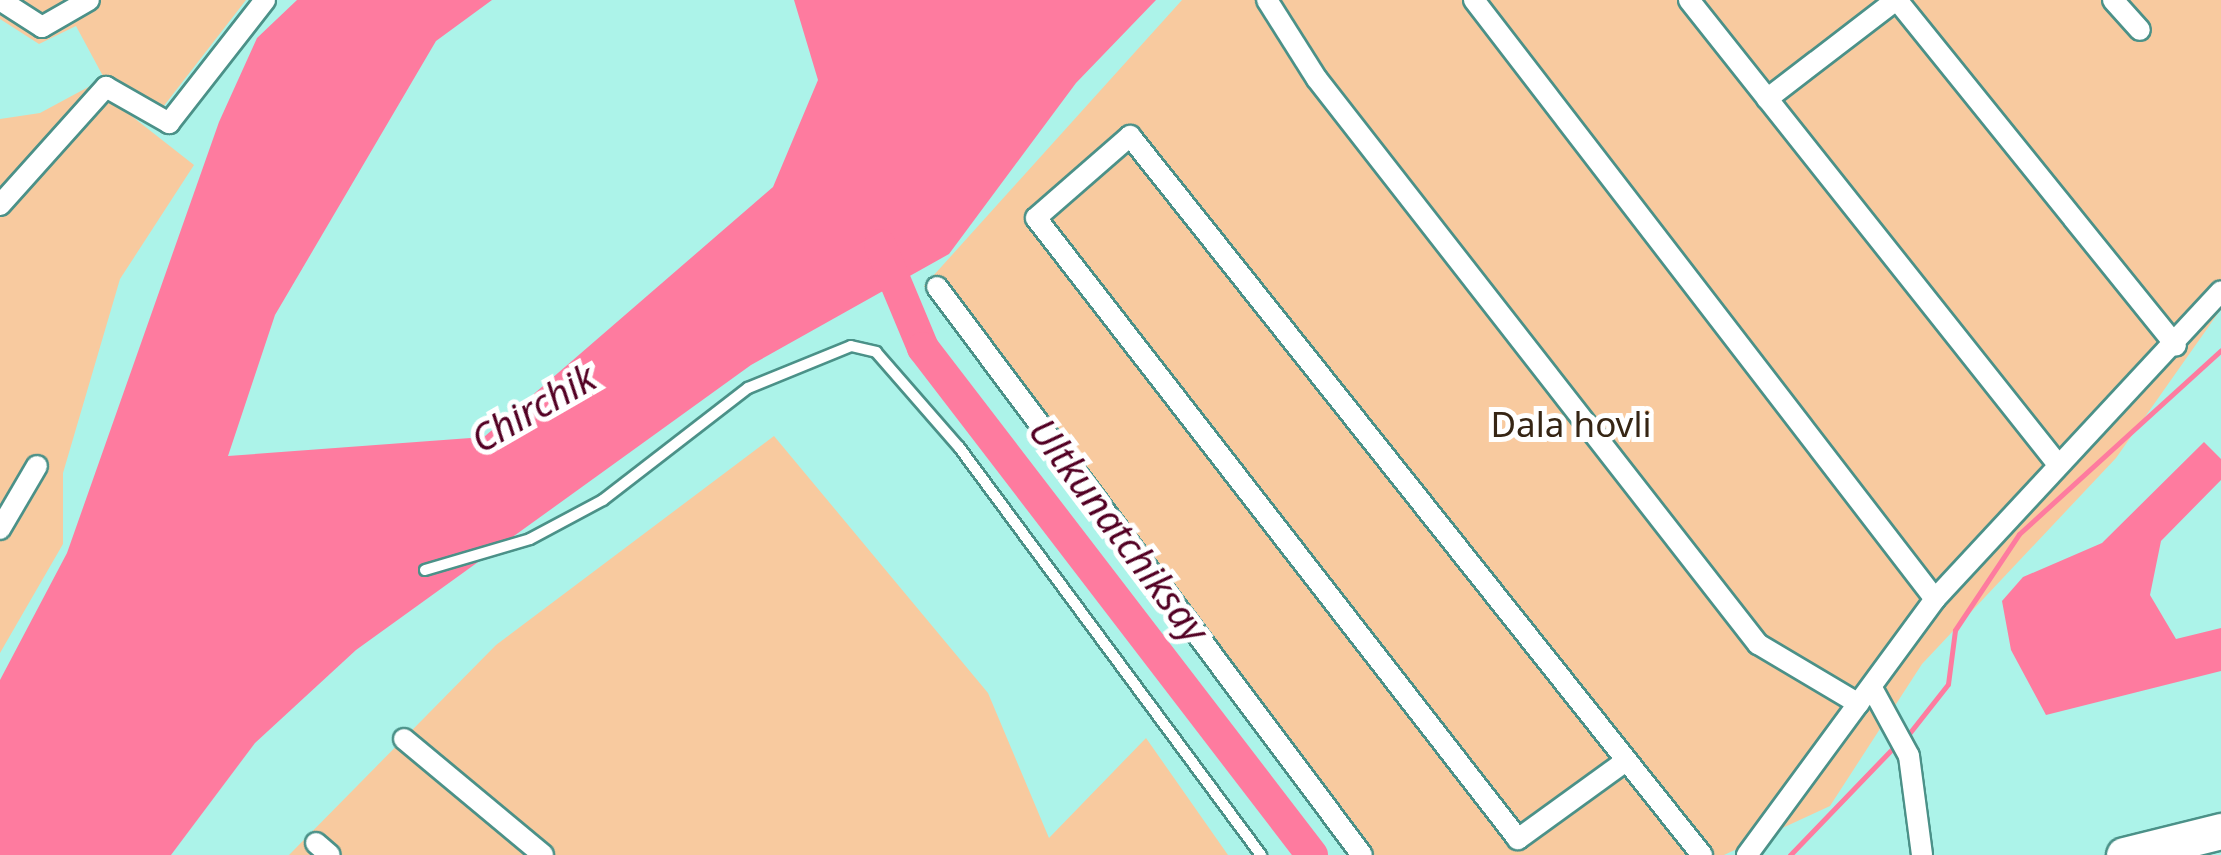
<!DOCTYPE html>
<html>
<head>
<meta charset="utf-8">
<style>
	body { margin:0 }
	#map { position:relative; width:2221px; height:855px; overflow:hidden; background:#acf3e9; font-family:"Noto Sans",sans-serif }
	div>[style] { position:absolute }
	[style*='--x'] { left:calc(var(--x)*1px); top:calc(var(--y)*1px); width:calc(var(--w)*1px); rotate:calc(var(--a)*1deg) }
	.green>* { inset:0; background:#f8ca9f }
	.water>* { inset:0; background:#fe7b9f }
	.stream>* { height:5px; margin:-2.5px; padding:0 2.5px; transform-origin:2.5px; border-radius:2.5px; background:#fe7b9f }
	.river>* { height:32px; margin:-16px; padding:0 16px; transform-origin:16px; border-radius:16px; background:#fe7b9f }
	.roads { filter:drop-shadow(2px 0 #4b9188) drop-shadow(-2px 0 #4b9188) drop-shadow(0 2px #4b9188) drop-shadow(0 -2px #4b9188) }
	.service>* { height:10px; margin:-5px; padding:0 5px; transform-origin:5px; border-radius:5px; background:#fff }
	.minor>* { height:20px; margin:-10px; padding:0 10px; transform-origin:10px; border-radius:10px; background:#fff }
	.trunk>* { height:35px; margin:-17.5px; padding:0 17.5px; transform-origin:17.5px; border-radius:17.5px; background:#fff }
	span { translate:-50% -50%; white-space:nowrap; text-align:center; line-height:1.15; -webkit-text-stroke:10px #fff; paint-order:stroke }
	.park-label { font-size:35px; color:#362514 }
	.water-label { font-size:38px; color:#530023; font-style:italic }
</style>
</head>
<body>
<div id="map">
	<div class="green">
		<i style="clip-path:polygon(0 0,246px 0,163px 107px,104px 78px,76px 26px,39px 44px,0 19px)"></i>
		<i style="clip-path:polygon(1182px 0,2221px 0,2221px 309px,2116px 458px,1922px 664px,1830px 806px,1724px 855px,1371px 855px,924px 286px)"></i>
		<i style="clip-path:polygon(92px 85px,194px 165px,120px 279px,63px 473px,63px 544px,0 653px,0 119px,40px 113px)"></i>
		<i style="clip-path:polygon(774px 436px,988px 693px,1049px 838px,1146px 738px,1228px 855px,289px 855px,496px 645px)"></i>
	</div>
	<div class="water">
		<i style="clip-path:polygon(297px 0,492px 0,436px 41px,275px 315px,228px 456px,484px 437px,773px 187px,818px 80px,794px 0,1156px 0,1076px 83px,949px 254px,751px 365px,356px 650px,255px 743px,171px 855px,0 855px,0 680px,67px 553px,219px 122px,257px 38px)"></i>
		<i style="clip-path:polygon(2204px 442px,2221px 459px,2221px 480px,2161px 541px,2150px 595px,2176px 639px,2221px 628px,2221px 671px,2046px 715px,2011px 650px,2002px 601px,2023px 577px,2102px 543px)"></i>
	</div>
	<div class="stream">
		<i style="--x:1904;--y:740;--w:71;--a:-51.8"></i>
		<i style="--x:1948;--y:684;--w:54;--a:-82.6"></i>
		<i style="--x:1955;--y:630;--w:115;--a:-56.3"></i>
		<i style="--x:2019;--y:534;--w:273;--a:-42.3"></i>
		<i style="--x:1790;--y:855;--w:151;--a:-46.1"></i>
	</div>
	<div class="river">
		<i style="--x:880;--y:245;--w:112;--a:67.3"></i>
		<i style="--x:923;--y:348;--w:639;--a:52.5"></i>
	</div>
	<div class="roads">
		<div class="service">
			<i style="--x:425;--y:570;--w:109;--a:-16.4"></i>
			<i style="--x:530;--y:539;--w:83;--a:-28.1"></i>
			<i style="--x:603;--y:500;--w:183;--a:-37.7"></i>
			<i style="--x:748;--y:388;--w:111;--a:-22.2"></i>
			<i style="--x:851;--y:346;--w:26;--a:13"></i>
			<i style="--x:876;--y:352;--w:126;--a:48.9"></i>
			<i style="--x:959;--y:447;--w:508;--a:53.49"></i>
		</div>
		<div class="minor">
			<i style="--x:0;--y:0;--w:50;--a:32.7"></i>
			<i style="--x:42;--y:27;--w:54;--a:-29.9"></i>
			<i style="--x:1267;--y:0;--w:93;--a:57.7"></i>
			<i style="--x:1317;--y:79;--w:717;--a:52.03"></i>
			<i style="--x:1758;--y:644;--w:117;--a:30.7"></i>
			<i style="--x:1474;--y:0;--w:756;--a:52.42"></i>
			<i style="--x:1689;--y:0;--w:590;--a:51.54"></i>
			<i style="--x:1897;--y:0;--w:444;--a:51.1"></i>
			<i style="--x:2113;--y:0;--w:40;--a:48"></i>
			<i style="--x:1767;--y:99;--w:163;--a:-37.5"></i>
			<i style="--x:0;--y:205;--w:159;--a:-48.1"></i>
			<i style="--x:106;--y:87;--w:73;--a:29.7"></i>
			<i style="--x:169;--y:123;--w:156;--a:-52"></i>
			<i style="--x:937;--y:287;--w:709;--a:53.19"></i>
			<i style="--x:0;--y:529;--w:73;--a:-59.6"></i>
			<i style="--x:1872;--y:688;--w:77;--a:61.4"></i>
			<i style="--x:1909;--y:756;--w:100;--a:82.5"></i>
			<i style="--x:404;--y:739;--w:181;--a:39.8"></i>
			<i style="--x:1623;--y:763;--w:130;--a:144.1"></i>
			<i style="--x:1518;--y:839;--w:786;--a:-127.82"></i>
			<i style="--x:1036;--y:218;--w:125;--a:-41.1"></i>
			<i style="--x:1130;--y:136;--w:919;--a:51.5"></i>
			<i style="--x:316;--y:843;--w:18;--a:41"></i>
			<i style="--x:1747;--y:855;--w:318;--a:-53.7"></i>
			<i style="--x:1935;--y:599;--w:420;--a:-47.1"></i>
		</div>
		<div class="trunk">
			<i style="--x:2124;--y:855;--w:100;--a:-13.9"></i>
		</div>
	</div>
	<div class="park-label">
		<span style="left:1571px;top:424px">Dala hovli</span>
	</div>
	<div class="water-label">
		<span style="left:533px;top:408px;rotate:-30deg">Chirchik</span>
		<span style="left:1119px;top:530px;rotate:53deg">Ultkunatchiksay</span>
	</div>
</div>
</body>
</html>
